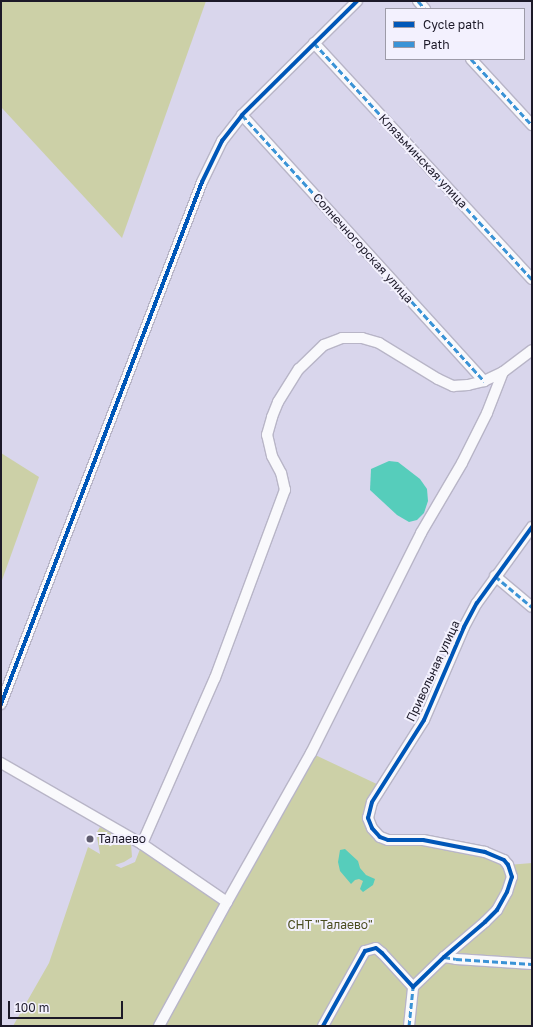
<!DOCTYPE html>
<html>
<head>
<meta charset="utf-8">
<style>
	body { margin:0 }
	#map { position:relative; width:533px; height:1027px; overflow:hidden; background:#d9d6ec; font-family:"Golos Text",sans-serif }
	div>[style] { position:absolute }
	[style*='--x'] { left:calc(var(--x)*1px); top:calc(var(--y)*1px); width:calc(var(--w)*1px); rotate:calc(var(--a)*1deg) }
	.green>* { inset:0; background:#ccd0a7 }
	.water>* { inset:0; background:#56cdbb }
	.roads { filter:drop-shadow(1px 0 #b8b5c7) drop-shadow(-1px 0 #b8b5c7) drop-shadow(0 1px #b8b5c7) drop-shadow(0 -1px #b8b5c7) }
	.minor>* { height:10px; margin:-5px; padding:0 5px; transform-origin:5px; border-radius:5px; background:#f9f9fc }
	.quiet>* { height:3px; margin-top:-1.5px; transform-origin:0; background:repeating-linear-gradient(90deg,#3a93d6 0 6px,transparent 0 9px) }
	.cycleway>* { height:4px; margin:-2px; padding:0 2px; transform-origin:2px; border-radius:2px; background:#0057b8 }
	.dots>* { width:11px; height:11px; translate:-50% -50%; box-sizing:border-box; border:2px solid #f3f1fe; border-radius:50% }
	span { translate:-50% -50%; white-space:nowrap; text-align:center; line-height:1.15; -webkit-text-stroke:4px #f3f1fe; paint-order:stroke }
	.street-label { font-size:12px; color:#1c1928 }
	.poi-label { font-size:12px; color:#1c1928 }
	.left { translate:0 -50%; text-align:left }
	.park-label { font-size:12px; color:#4a4d1f }
	.frame { position:absolute; inset:0; border:2px solid #1c1928; pointer-events:none }
	.legend { position:absolute; left:385px; top:8px; width:140px; height:52px; box-sizing:border-box; background:#f3f1fe; border:1px solid #9d9ba8; margin:0; padding:5px 7px; list-style:none; font-size:12px; color:#1c1928 }
	.legend li { display:flex; align-items:center; gap:8px; height:20px }
	.legend b { width:20px; border:1px solid #9d9ba8 }
	.scale { position:absolute; left:8px; top:1001px; width:115px; height:18px; box-sizing:border-box; border:2px solid #1c1928; border-top:0; padding-left:5px; font-size:12px; line-height:14px; white-space:nowrap; color:#1c1928; -webkit-text-stroke:3px #f3f1fe; paint-order:stroke }
</style>
</head>
<body>
<div id="map">
	<div class="green">
		<i style="clip-path:polygon(1px 1px,206px 1px,122px 238px,1px 107px)"></i>
		<i style="clip-path:polygon(1px 453px,39px 477px,1px 583px)"></i>
		<i style="clip-path:polygon(311px 753px,381px 786px,369px 809px,380px 837px,485px 852px,508px 865px,532px 863px,532px 1026px,13px 1026px,49px 963px,88px 847px,100px 854px,97px 837px,97px 832px,100px 827px,131px 844px,132px 857px,124px 862px,115px 865px,121px 868px,135px 862px,142px 844px,227px 902px)"></i>
	</div>
	<div class="water">
		<i style="clip-path:polygon(389px 461px,398px 462px,420px 479px,427px 489px,428px 501px,424px 513px,417px 520px,409px 522px,397px 515px,370px 490px,371px 469px)"></i>
		<i style="clip-path:polygon(345px 849px,358px 861px,360px 868px,366px 875px,375px 879px,373px 885px,363px 892px,360px 889px,363px 881px,359px 879px,355px 880px,351px 884px,340px 871px,338px 862px,340px 850px)"></i>
	</div>
	<div class="roads">
		<div class="minor">
			<i style="--x:418;--y:1;--w:11;--a:49"></i>
			<i style="--x:314;--y:43;--w:321;--a:47.3"></i>
			<i style="--x:471;--y:59;--w:90;--a:47.3"></i>
			<i style="--x:242;--y:115;--w:360;--a:47.7"></i>
			<i style="--x:495;--y:576;--w:48;--a:40"></i>
			<i style="--x:1;--y:704;--w:559;--a:-68.94"></i>
			<i style="--x:202;--y:182;--w:46;--a:-64"></i>
			<i style="--x:222;--y:141;--w:33;--a:-52"></i>
			<i style="--x:242;--y:115;--w:162;--a:-44.7"></i>
			<i style="--x:1;--y:763;--w:163;--a:29.9"></i>
			<i style="--x:142;--y:844;--w:103;--a:34.3"></i>
			<i style="--x:142;--y:844;--w:181;--a:-66.3"></i>
			<i style="--x:215;--y:678;--w:201;--a:-69.6"></i>
			<i style="--x:285;--y:490;--w:17;--a:-103"></i>
			<i style="--x:281;--y:473;--w:19;--a:-118"></i>
			<i style="--x:272;--y:456;--w:22;--a:-103"></i>
			<i style="--x:267;--y:435;--w:19;--a:-74"></i>
			<i style="--x:272;--y:417;--w:16;--a:-68"></i>
			<i style="--x:278;--y:402;--w:39;--a:-58"></i>
			<i style="--x:299;--y:369;--w:35;--a:-44"></i>
			<i style="--x:324;--y:345;--w:19;--a:-21"></i>
			<i style="--x:342;--y:338;--w:20;--a:0"></i>
			<i style="--x:362;--y:338;--w:18;--a:16"></i>
			<i style="--x:379;--y:343;--w:69;--a:31.4"></i>
			<i style="--x:438;--y:379;--w:17;--a:25"></i>
			<i style="--x:453;--y:386;--w:15;--a:-4"></i>
			<i style="--x:468;--y:385;--w:16;--a:-14"></i>
			<i style="--x:484;--y:381;--w:21;--a:-25"></i>
			<i style="--x:503;--y:372;--w:36;--a:-37"></i>
			<i style="--x:444;--y:957;--w:12;--a:9"></i>
			<i style="--x:456;--y:959;--w:76;--a:3.8"></i>
			<i style="--x:159;--y:1026;--w:141;--a:-61.3"></i>
			<i style="--x:227;--y:902;--w:171;--a:-60.6"></i>
			<i style="--x:311;--y:753;--w:246;--a:-63.4"></i>
			<i style="--x:421;--y:533;--w:81;--a:-59.6"></i>
			<i style="--x:462;--y:463;--w:56;--a:-63.4"></i>
			<i style="--x:487;--y:413;--w:44;--a:-68.7"></i>
			<i style="--x:323;--y:1026;--w:86;--a:-60.8"></i>
			<i style="--x:365;--y:951;--w:11;--a:-15"></i>
			<i style="--x:376;--y:948;--w:8;--a:40"></i>
			<i style="--x:382;--y:953;--w:46;--a:47.6"></i>
			<i style="--x:413;--y:987;--w:43;--a:-44.1"></i>
			<i style="--x:444;--y:957;--w:54;--a:-40.5"></i>
			<i style="--x:485;--y:922;--w:17;--a:-45"></i>
			<i style="--x:497;--y:910;--w:21;--a:-61"></i>
			<i style="--x:507;--y:892;--w:16;--a:-72"></i>
			<i style="--x:512;--y:877;--w:13;--a:-108"></i>
			<i style="--x:508;--y:865;--w:6;--a:-129"></i>
			<i style="--x:504;--y:860;--w:21;--a:-157"></i>
			<i style="--x:485;--y:852;--w:63;--a:-169"></i>
			<i style="--x:423;--y:840;--w:35;--a:180"></i>
			<i style="--x:388;--y:840;--w:9;--a:-159"></i>
			<i style="--x:380;--y:837;--w:12;--a:-132"></i>
			<i style="--x:372;--y:828;--w:11;--a:-112"></i>
			<i style="--x:368;--y:818;--w:16;--a:-76"></i>
			<i style="--x:372;--y:802;--w:97;--a:-57.6"></i>
			<i style="--x:424;--y:720;--w:101;--a:-66.7"></i>
			<i style="--x:464;--y:627;--w:27;--a:-62"></i>
			<i style="--x:477;--y:603;--w:94;--a:-54.1"></i>
			<i style="--x:409;--y:1026;--w:39;--a:-84"></i>
		</div>
	</div>
	<div class="quiet">
		<i style="--x:418;--y:1;--w:11;--a:49"></i>
		<i style="--x:314;--y:43;--w:321;--a:47.3"></i>
		<i style="--x:471;--y:59;--w:90;--a:47.3"></i>
		<i style="--x:242;--y:115;--w:360;--a:47.7"></i>
		<i style="--x:495;--y:576;--w:48;--a:40"></i>
		<i style="--x:444;--y:957;--w:12;--a:9"></i>
		<i style="--x:456;--y:959;--w:76;--a:3.8"></i>
		<i style="--x:409;--y:1026;--w:39;--a:-84"></i>
	</div>
	<div class="cycleway">
		<i style="--x:1;--y:704;--w:559;--a:-68.94"></i>
		<i style="--x:202;--y:182;--w:46;--a:-64"></i>
		<i style="--x:222;--y:141;--w:33;--a:-52"></i>
		<i style="--x:242;--y:115;--w:162;--a:-44.7"></i>
		<i style="--x:323;--y:1026;--w:86;--a:-60.8"></i>
		<i style="--x:365;--y:951;--w:11;--a:-15"></i>
		<i style="--x:376;--y:948;--w:8;--a:40"></i>
		<i style="--x:382;--y:953;--w:46;--a:47.6"></i>
		<i style="--x:413;--y:987;--w:43;--a:-44.1"></i>
		<i style="--x:444;--y:957;--w:54;--a:-40.5"></i>
		<i style="--x:485;--y:922;--w:17;--a:-45"></i>
		<i style="--x:497;--y:910;--w:21;--a:-61"></i>
		<i style="--x:507;--y:892;--w:16;--a:-72"></i>
		<i style="--x:512;--y:877;--w:13;--a:-108"></i>
		<i style="--x:508;--y:865;--w:6;--a:-129"></i>
		<i style="--x:504;--y:860;--w:21;--a:-157"></i>
		<i style="--x:485;--y:852;--w:63;--a:-169"></i>
		<i style="--x:423;--y:840;--w:35;--a:180"></i>
		<i style="--x:388;--y:840;--w:9;--a:-159"></i>
		<i style="--x:380;--y:837;--w:12;--a:-132"></i>
		<i style="--x:372;--y:828;--w:11;--a:-112"></i>
		<i style="--x:368;--y:818;--w:16;--a:-76"></i>
		<i style="--x:372;--y:802;--w:97;--a:-57.6"></i>
		<i style="--x:424;--y:720;--w:101;--a:-66.7"></i>
		<i style="--x:464;--y:627;--w:27;--a:-62"></i>
		<i style="--x:477;--y:603;--w:94;--a:-54.1"></i>
	</div>
	<div class="dots">
		<i style="left:90px;top:839px;background:#5e5b6d"></i>
	</div>
	<div class="street-label">
		<span style="left:423px;top:161px;rotate:47deg">Клязьминская улица</span>
		<span style="left:363px;top:248px;rotate:48deg">Солнечногорская улица</span>
		<span style="left:433px;top:671px;rotate:-65deg">Привольная улица</span>
	</div>
	<div class="poi-label">
		<span class="left" style="left:98px;top:839px">Талаево</span>
	</div>
	<div class="park-label">
		<span style="left:330px;top:925px">СНТ "Талаево"</span>
	</div>
	<div class="frame"></div>
	<ul class="legend">
	<li><b style="height:5px;background:#0057b8"></b>Cycle path</li>
	<li><b style="height:5px;background:#3a93d6"></b>Path</li>
	</ul>
	<div class="scale">100 m</div>
</div>
</body>
</html>
